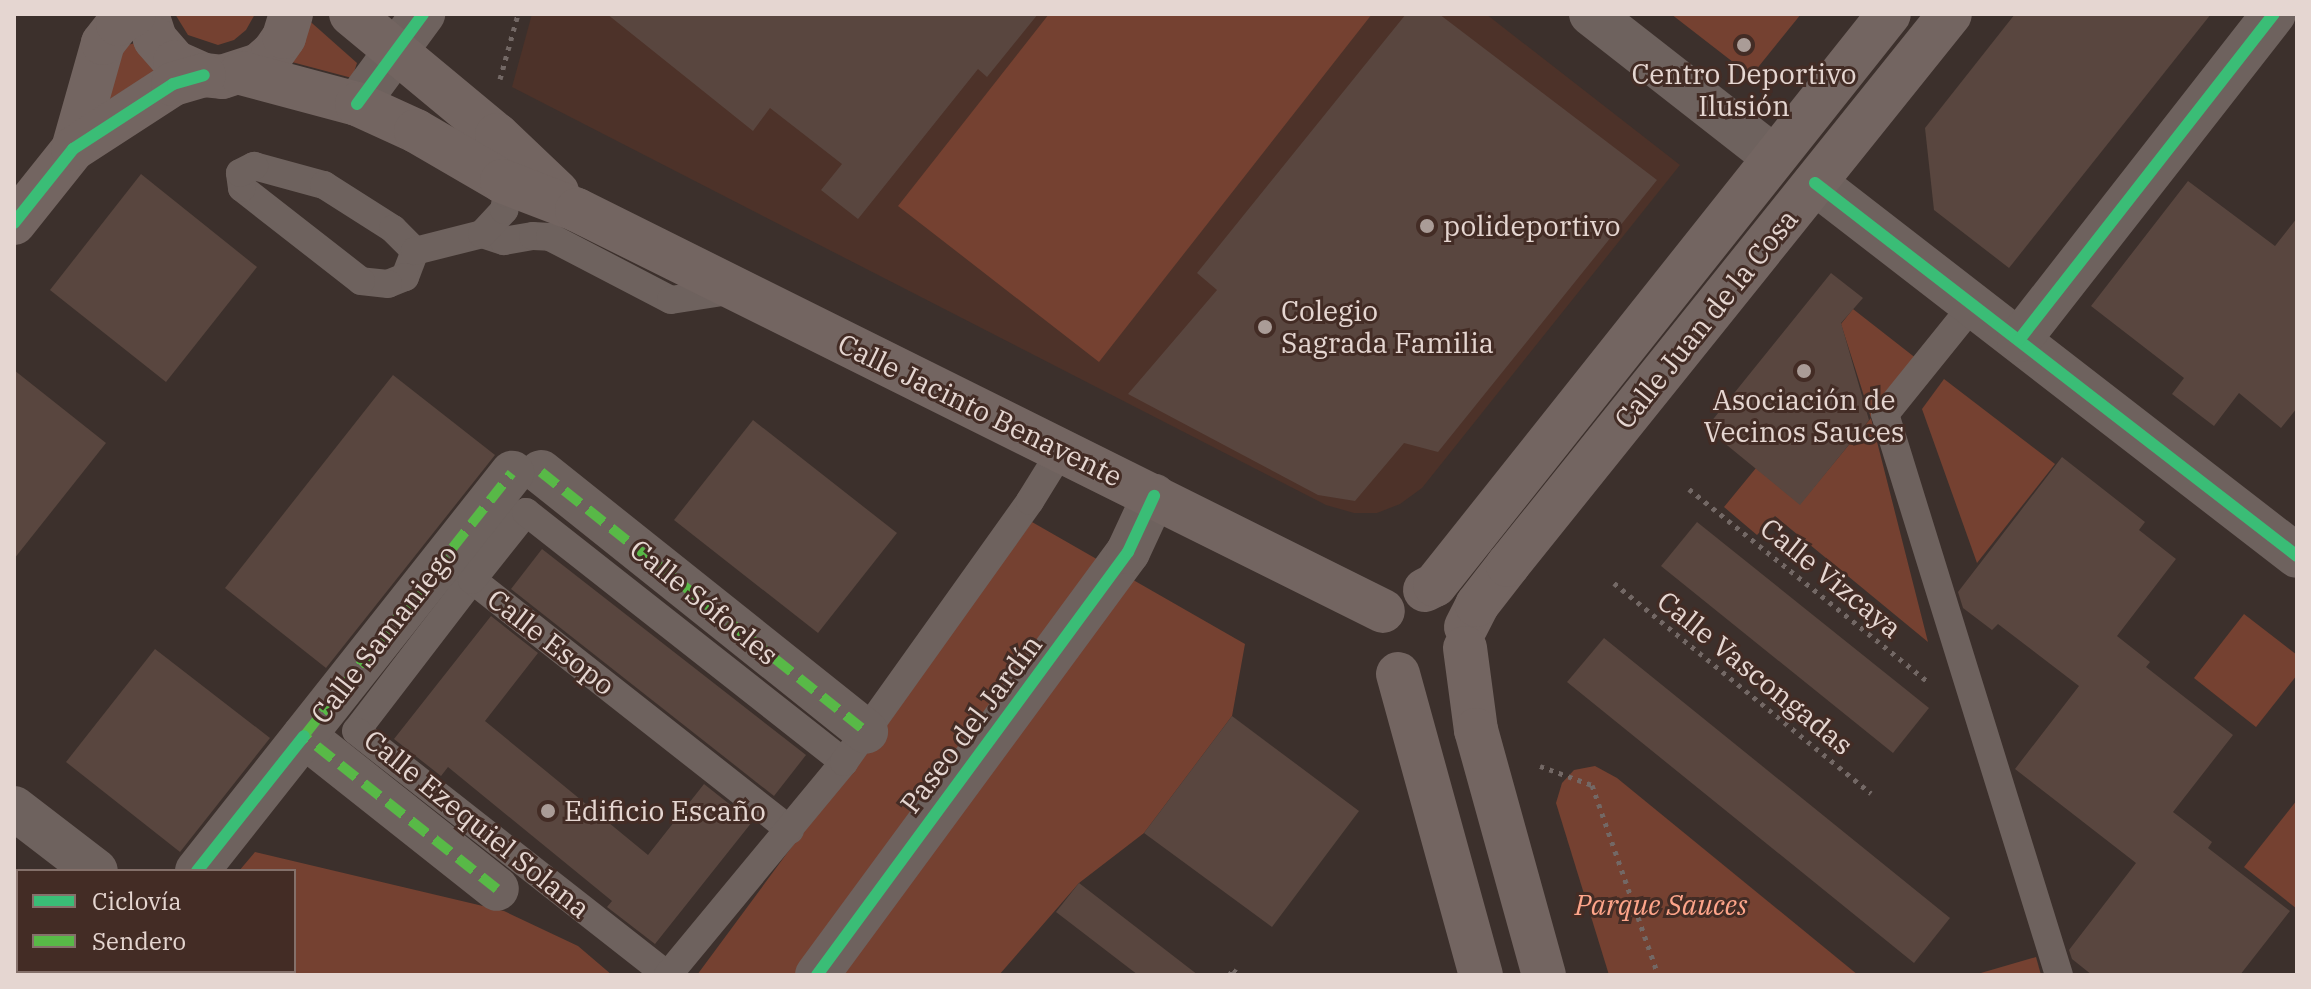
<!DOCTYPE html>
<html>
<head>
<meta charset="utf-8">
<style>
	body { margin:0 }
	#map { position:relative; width:2311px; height:989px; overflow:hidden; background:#3c302c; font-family:"IBM Plex Serif",serif }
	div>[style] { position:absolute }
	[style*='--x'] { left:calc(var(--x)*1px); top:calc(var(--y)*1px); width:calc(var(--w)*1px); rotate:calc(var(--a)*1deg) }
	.built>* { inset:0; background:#4d3229 }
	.green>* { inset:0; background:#754131 }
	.building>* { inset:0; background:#59463f }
	.path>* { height:5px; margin-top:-2.5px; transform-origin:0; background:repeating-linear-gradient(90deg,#736865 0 4px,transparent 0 10px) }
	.lane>* { height:28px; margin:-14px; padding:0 14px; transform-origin:14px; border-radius:14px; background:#6e625e }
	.street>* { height:44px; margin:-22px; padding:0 22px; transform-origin:22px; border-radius:22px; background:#6e625e }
	.secondary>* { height:44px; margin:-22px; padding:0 22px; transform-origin:22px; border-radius:22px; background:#736561 }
	.quiet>* { height:10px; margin-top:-5px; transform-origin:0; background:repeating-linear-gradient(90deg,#58b947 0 20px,transparent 0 30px) }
	.cycleway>* { height:12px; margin:-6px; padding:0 6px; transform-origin:6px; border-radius:6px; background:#3abd76 }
	.dots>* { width:22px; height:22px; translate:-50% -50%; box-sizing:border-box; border:4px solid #432c25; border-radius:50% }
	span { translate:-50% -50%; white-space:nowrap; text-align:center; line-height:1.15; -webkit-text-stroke:6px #432c25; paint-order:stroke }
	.poi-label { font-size:28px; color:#e5d6d1 }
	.left { translate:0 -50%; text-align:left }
	.street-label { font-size:28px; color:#e5d6d1 }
	.park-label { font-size:28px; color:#fea58a; font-style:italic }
	.frame { position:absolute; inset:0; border:16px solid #e5d6d1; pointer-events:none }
	.legend { position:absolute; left:16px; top:869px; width:280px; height:104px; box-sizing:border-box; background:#432c25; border:2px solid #84706a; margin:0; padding:10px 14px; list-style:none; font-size:24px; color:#e5d6d1 }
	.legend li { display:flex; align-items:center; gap:16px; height:40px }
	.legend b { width:40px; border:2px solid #84706a }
</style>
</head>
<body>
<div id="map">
	<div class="built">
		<i style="clip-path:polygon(532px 14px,1486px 14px,1680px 165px,1422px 488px,1400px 504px,1377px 513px,1354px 513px,1326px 505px,512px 87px)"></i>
	</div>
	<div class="green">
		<i style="clip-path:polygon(175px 14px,255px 14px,246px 30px,234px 40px,218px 45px,188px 35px)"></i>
		<i style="clip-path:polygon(1049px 14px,1372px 14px,1099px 362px,898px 206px)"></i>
		<i style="clip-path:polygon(1671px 14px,1801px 14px,1751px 76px)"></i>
		<i style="clip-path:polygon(304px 16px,357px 63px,352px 78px,288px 61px)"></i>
		<i style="clip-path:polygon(135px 43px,156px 64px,153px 72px,99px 106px,124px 46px)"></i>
		<i style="clip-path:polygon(1853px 309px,1917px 359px,1871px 418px,1928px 642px,1775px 516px,1757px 535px,1724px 507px,1756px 468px,1800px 504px,1871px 418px,1841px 324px)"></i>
		<i style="clip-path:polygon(1944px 379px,2055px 464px,1977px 563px,1922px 409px)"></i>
		<i style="clip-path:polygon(1032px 522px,1245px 644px,1232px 716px,1144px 833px,1079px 883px,999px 975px,697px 975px)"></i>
		<i style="clip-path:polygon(2244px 614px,2297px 655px,2297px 675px,2256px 727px,2194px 678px)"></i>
		<i style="clip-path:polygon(1595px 766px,1617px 778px,1858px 975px,1609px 975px,1556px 803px,1562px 783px,1574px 770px)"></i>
		<i style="clip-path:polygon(2297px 800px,2297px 909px,2244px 867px)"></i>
		<i style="clip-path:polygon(255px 852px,504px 911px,578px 946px,612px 975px,153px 975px,157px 971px,294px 971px,294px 871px,239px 871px)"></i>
		<i style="clip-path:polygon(2036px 957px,2041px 975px,1974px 975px)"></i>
	</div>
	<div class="building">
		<i style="clip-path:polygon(607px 14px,1038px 14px,987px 77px,978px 69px,858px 219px,821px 190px,842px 164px,770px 108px,753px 131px)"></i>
		<i style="clip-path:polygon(1406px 14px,1439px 14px,1657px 180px,1438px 452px,1404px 443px,1355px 501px,1318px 495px,1128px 394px,1217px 290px,1197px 273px)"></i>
		<i style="clip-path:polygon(2015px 14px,2211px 14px,2009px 268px,1934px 210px,1925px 128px)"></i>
		<i style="clip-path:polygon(141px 174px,257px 267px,166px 382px,50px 290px)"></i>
		<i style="clip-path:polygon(2188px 181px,2275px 246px,2297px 218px,2297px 408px,2281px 428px,2239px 393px,2214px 426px,2172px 394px,2184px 378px,2091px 306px)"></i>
		<i style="clip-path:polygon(1831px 273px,1863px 298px,1841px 323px,1869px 420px,1800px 505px,1706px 428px)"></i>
		<i style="clip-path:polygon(14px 370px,106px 443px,14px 559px)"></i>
		<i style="clip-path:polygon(393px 375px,495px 455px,326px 668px,225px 588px)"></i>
		<i style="clip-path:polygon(753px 420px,897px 533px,818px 633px,674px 520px)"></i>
		<i style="clip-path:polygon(2062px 457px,2145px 522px,2139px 530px,2176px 559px,2117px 636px,2150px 662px,2146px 667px,2233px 735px,2173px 812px,2212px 842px,2208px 848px,2290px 911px,2240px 975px,2092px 975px,2072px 959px,2069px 950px,2136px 863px,2015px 769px,2079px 686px,1998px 624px,1992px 630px,1963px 608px,1958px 592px)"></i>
		<i style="clip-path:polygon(1697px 522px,1929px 708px,1893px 753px,1661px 566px)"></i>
		<i style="clip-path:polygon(542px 549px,806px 755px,774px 796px,511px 589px)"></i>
		<i style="clip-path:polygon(491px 616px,538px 653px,485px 721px,648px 855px,704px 784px,752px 822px,655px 944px,607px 907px,612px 901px,448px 767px,441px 776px,394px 739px)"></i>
		<i style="clip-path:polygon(1604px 638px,1950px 918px,1914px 963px,1567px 682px)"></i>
		<i style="clip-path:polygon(155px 649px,270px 738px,180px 852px,66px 762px)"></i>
		<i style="clip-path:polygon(1232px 716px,1359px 811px,1272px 927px,1144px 833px)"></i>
		<i style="clip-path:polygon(1079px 883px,1198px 975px,1138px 975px,1056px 912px)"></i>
	</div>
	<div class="path">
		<i style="--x:500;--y:79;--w:67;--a:-74.5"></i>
		<i style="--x:1689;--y:489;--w:307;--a:38.9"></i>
		<i style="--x:1614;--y:583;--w:332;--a:39.3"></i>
		<i style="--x:1540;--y:766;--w:55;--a:20.1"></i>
		<i style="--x:1592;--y:785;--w:201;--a:70.8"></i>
		<i style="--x:1229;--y:975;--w:6;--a:-51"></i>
		<i style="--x:1233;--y:970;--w:9;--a:32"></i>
	</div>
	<div class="lane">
		<i style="--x:254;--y:166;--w:73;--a:15.2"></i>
		<i style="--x:324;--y:185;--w:82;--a:32.5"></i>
		<i style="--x:393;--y:229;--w:31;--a:45"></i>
		<i style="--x:415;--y:251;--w:28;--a:111"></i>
		<i style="--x:405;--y:277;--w:18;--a:158"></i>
		<i style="--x:388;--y:284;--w:27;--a:-174"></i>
		<i style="--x:361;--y:281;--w:151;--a:-142"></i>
		<i style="--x:242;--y:188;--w:15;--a:-98"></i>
		<i style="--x:240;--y:173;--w:16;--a:-27"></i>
		<i style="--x:482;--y:234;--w:23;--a:18"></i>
		<i style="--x:504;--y:241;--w:29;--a:-10"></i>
		<i style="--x:533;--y:236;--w:17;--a:3"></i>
		<i style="--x:550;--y:237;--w:136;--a:27.5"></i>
		<i style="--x:671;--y:300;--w:65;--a:-8.9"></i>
		<i style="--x:415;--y:251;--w:69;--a:-14.2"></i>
		<i style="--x:482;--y:234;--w:33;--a:-47"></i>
		<i style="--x:504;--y:210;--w:16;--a:-79"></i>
		<i style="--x:507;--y:194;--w:14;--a:-111"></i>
		<i style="--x:1973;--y:305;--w:140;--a:128.9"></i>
		<i style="--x:1885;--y:414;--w:587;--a:72.77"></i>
		<i style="--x:472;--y:580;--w:190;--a:127.5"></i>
		<i style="--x:356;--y:731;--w:395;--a:38.1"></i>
		<i style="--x:790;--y:830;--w:405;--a:-141.8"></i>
		<i style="--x:472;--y:580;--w:87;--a:-51.5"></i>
		<i style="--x:526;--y:512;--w:405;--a:38.2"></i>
		<i style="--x:668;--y:975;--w:276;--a:-50.4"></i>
		<i style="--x:844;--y:762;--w:320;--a:-54.5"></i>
		<i style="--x:1030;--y:501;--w:59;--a:-58.2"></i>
	</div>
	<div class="street">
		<i style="--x:1591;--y:14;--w:232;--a:38"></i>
		<i style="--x:357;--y:104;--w:112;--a:-53.7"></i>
		<i style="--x:1815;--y:183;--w:609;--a:37.73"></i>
		<i style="--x:2019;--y:340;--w:414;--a:-52"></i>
		<i style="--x:541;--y:472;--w:416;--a:38.6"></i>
		<i style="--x:304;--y:736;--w:246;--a:38.4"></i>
		<i style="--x:14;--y:808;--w:103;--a:37.5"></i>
		<i style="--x:197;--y:871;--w:508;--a:-51.64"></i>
		<i style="--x:116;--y:975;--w:5;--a:-53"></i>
		<i style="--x:817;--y:975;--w:525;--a:-53.68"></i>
		<i style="--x:1128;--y:552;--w:62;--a:-65.1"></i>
	</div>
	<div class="secondary">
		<i style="--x:147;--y:14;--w:26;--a:72"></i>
		<i style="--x:155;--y:39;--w:30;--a:49"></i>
		<i style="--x:175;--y:62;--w:32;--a:24"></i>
		<i style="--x:204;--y:75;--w:18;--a:6"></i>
		<i style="--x:222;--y:77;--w:39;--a:-18"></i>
		<i style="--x:259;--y:65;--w:18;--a:-41"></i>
		<i style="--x:273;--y:53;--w:19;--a:-55"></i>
		<i style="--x:284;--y:37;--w:24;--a:-73"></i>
		<i style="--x:351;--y:14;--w:190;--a:39.7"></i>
		<i style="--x:497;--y:135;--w:83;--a:43.5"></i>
		<i style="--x:241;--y:73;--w:120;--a:15"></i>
		<i style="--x:357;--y:104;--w:65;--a:24.6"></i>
		<i style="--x:416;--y:131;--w:99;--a:30.2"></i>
		<i style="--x:502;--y:181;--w:80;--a:21.1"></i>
		<i style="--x:577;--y:210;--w:900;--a:26.45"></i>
		<i style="--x:73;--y:149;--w:110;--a:-74.2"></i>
		<i style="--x:103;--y:43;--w:24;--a:-52"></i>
		<i style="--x:118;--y:24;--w:19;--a:-32"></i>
		<i style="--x:14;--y:223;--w:95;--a:-51.4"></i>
		<i style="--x:73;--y:149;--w:119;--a:-33"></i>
		<i style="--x:173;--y:84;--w:32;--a:-16"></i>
		<i style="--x:1425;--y:590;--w:11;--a:-27"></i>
		<i style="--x:1435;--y:585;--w:729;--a:-51.51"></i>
		<i style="--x:1466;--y:627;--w:25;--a:-63"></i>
		<i style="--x:1477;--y:605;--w:51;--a:-52.2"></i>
		<i style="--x:1508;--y:565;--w:706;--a:-51.26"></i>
		<i style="--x:1465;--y:648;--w:83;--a:82.4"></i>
		<i style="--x:1476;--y:730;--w:254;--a:74.5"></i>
		<i style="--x:1398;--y:674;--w:312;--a:74.6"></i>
	</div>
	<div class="quiet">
		<i style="--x:541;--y:472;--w:416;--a:38.6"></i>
		<i style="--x:497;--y:889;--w:246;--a:-141.6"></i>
		<i style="--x:304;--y:736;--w:335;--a:-51.7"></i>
		<i style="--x:116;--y:975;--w:5;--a:-53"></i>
	</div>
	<div class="cycleway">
		<i style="--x:357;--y:104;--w:112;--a:-53.7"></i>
		<i style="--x:1815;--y:183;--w:609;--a:37.73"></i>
		<i style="--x:14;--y:223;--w:95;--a:-51.4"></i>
		<i style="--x:73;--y:149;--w:119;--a:-33"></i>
		<i style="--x:173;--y:84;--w:32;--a:-16"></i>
		<i style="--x:2019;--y:340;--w:414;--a:-52"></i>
		<i style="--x:197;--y:871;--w:172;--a:-51.6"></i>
		<i style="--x:817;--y:975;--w:525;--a:-53.68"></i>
		<i style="--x:1128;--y:552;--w:62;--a:-65.1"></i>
	</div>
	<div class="dots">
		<i style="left:1744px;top:45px;background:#aa9c97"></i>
		<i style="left:1427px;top:226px;background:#aa9c97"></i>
		<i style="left:1265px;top:327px;background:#aa9c97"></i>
		<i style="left:1804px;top:371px;background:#aa9c97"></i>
		<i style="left:548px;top:811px;background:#aa9c97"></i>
	</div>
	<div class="poi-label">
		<span style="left:1744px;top:90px">Centro Deportivo<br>Ilusión</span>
		<span class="left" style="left:1443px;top:226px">polideportivo</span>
		<span class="left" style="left:1281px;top:327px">Colegio<br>Sagrada Familia</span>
		<span style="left:1804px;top:416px">Asociación de<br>Vecinos Sauces</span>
		<span class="left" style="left:564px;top:811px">Edificio Escaño</span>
	</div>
	<div class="street-label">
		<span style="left:1706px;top:319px;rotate:-51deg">Calle Juan de la Cosa</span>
		<span style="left:980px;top:410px;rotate:26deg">Calle Jacinto Benavente</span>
		<span style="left:1831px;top:578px;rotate:39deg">Calle Vizcaya</span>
		<span style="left:704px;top:602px;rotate:39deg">Calle Sófocles</span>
		<span style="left:384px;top:634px;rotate:-52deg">Calle Samaniego</span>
		<span style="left:551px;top:642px;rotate:38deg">Calle Esopo</span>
		<span style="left:1755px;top:673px;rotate:39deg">Calle Vascongadas</span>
		<span style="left:971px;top:724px;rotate:-53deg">Paseo del Jardín</span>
		<span style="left:477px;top:824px;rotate:39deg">Calle Ezequiel Solana</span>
	</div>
	<div class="park-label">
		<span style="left:1661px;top:905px">Parque Sauces</span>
	</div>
	<div class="frame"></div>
	<ul class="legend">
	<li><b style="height:10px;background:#3abd76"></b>Ciclovía</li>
	<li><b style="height:10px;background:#58b947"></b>Sendero</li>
	</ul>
</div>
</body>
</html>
